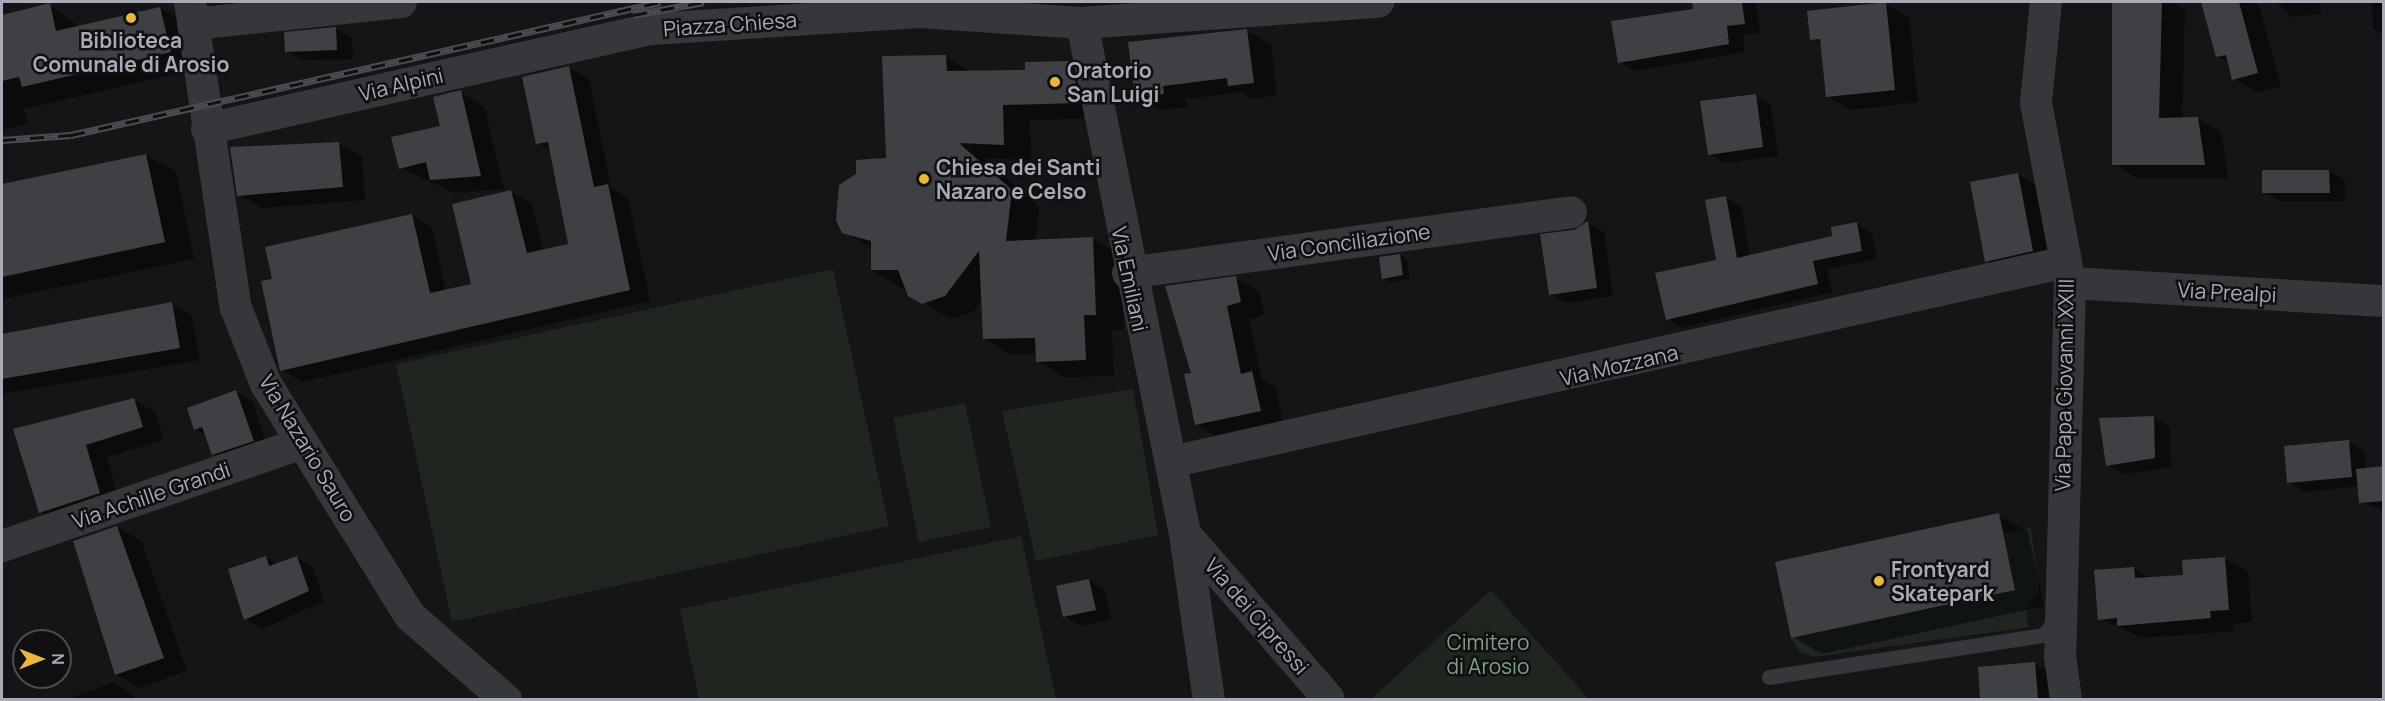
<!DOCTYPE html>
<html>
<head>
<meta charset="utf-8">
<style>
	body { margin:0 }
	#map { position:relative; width:2385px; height:701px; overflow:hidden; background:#151517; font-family:Manrope,sans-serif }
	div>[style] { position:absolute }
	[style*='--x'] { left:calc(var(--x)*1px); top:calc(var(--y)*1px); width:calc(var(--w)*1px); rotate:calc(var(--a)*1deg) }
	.green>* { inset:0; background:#1f2620 }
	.shadow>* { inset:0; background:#0007 }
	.building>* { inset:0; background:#3f4044 }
	.lane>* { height:15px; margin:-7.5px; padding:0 7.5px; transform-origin:7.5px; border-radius:7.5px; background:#36373b }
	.street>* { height:32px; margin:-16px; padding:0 16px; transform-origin:16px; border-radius:16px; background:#36373b }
	.rail>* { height:7px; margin-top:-3.5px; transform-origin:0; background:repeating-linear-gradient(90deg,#101012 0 14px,#4b4c52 0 28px); box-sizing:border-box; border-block:2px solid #4b4c52 }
	.dots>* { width:16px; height:16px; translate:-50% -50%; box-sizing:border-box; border:3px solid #101012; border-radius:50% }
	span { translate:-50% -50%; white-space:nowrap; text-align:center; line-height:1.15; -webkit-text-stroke:5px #101012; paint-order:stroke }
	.street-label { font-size:21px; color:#a7abb6 }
	.poi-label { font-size:21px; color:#a7abb6; font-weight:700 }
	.left { translate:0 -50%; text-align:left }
	.park-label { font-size:21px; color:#7fa083 }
	.frame { position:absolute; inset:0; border:3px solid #a7abb6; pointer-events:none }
	.north { position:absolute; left:12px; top:629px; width:60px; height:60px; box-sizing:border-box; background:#101012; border:2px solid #4c4e54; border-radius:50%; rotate:90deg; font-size:16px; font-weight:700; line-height:24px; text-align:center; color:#a7abb6 }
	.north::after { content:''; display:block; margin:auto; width:21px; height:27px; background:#e9b83a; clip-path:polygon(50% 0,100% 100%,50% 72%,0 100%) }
</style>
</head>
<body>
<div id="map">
	<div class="green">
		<i style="clip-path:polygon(833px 269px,889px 526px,452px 622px,396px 364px)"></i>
		<i style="clip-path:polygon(1133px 389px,1158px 535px,1036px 561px,1002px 411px)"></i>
		<i style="clip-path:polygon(965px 403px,991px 527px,919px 542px,893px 418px)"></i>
		<i style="clip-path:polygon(2031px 528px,2039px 592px,2026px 612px,2029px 627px,1814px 657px,1800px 652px,1791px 638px,2015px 590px,2003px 533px)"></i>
		<i style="clip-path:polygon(1021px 536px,1056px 699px,699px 699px,680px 609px)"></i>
		<i style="clip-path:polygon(1491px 590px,1589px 699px,1371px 699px)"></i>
	</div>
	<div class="shadow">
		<i style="clip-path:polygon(1694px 2px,1756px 2px,1760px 33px,1743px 35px,1744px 52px,1636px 71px,1620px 62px,1695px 10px)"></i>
		<i style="clip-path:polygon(2114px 2px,2171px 2px,2185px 10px,2182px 119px,2198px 119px,2221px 132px,2228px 178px,2137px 178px,2114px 164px)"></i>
		<i style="clip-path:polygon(2203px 2px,2258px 2px,2281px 86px,2257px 92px,2234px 79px,2230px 63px,2217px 56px)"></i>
		<i style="clip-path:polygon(2276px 2px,2320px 2px,2321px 14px,2292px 17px)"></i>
		<i style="clip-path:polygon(2372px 2px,2384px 2px,2384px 35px,2373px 29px)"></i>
		<i style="clip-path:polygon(1885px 4px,1909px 17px,1918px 102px,1851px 110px,1827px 96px,1822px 45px,1811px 39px)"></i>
		<i style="clip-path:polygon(49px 5px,80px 27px,160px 8px,189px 25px,200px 68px,24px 109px,28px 124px,2px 130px,2px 16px)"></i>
		<i style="clip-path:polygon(336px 28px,352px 38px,353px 59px,302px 60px,286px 51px,286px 34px)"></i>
		<i style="clip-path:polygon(1247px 31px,1271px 44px,1277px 95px,1253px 99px,1241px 92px,1186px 99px,1187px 107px,1160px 110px,1137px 96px)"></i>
		<i style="clip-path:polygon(946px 57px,972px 72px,1026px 71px,1071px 62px,1099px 79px,1107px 118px,1030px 120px,1031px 160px,984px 158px,1039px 207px,1036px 241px,1093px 239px,1121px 255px,1124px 330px,1112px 330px,1114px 376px,1065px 377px,1037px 361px,1037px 354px,1012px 355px,985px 339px,983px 299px,973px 312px,951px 319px,872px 270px,872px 248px,844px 232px)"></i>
		<i style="clip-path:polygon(569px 68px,589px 79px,611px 188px,628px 197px,650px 301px,302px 382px,282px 370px,274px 280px,411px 215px,432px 227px,446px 291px,473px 285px,511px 192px,532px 204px,543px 251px,569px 245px,552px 151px,538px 143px)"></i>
		<i style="clip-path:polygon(460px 92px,484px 106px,504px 189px,455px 193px,400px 168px,442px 127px)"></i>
		<i style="clip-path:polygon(1755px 96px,1771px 105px,1778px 156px,1725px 163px,1709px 154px)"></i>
		<i style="clip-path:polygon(339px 144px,362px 157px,365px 200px,262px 208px,239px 195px)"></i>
		<i style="clip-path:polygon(146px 155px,176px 172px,194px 259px,2px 299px,2px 186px)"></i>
		<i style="clip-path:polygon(2329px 171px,2345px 181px,2345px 201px,2280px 201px,2264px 192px)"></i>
		<i style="clip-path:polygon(2018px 174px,2041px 188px,2055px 264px,2010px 274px,1986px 261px)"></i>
		<i style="clip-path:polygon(1726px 198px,1741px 206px,1750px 256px,1834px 237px,1857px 224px,1872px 233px,1877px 259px,1827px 269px,1832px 292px,1682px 328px,1667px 319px,1718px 261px)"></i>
		<i style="clip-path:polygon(1588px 223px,1604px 232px,1613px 296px,1566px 303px,1550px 294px,1575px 231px)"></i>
		<i style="clip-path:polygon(1400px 255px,1407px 260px,1410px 279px,1391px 282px,1383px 278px)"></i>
		<i style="clip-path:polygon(1235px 278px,1259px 291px,1264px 315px,1249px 319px,1262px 379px,1276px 387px,1283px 424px,1219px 438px,1196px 424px,1192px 374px)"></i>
		<i style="clip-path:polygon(171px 304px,192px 316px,200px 360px,2px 394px,2px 337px)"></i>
		<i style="clip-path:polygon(236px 392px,252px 401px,269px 450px,230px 463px,214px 454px,207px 436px,195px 429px)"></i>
		<i style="clip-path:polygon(134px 400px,155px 412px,164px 440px,107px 457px,121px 506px,62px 524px,41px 512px,14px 430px)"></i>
		<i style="clip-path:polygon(2153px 417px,2170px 427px,2171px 467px,2124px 474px,2108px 465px)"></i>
		<i style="clip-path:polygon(2349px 442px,2365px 451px,2366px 469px,2384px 468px,2384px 511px,2361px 502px,2359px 486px,2305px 492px,2289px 482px)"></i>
		<i style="clip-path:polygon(1998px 515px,2028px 532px,2044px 606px,1822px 654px,1793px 637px)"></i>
		<i style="clip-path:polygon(117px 527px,141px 541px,187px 671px,139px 688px,116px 674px)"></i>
		<i style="clip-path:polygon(266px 558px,277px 564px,297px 558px,313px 567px,324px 601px,262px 629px,246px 619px,229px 570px)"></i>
		<i style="clip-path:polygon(2225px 559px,2248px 572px,2252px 622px,2233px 624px,2234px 631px,2142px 638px,2100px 619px,2134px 568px,2152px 579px,2185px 576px)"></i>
		<i style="clip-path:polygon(1089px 580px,1105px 590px,1111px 619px,1081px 626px,1064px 616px)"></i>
		<i style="clip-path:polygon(2035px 664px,2051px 673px,2053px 700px,1982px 700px,1979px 668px)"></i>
		<i style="clip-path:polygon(114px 682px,139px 700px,65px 700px)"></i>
	</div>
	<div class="building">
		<i style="clip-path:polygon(1692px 2px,1742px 2px,1745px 24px,1727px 26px,1729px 44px,1618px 63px,1611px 21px,1693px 9px)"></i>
		<i style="clip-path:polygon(1886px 2px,1895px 90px,1826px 97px,1820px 39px,1810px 40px,1807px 11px)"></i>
		<i style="clip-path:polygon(2112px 2px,2162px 2px,2159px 118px,2198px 117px,2205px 165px,2112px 165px)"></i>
		<i style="clip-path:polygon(2201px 2px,2239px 2px,2258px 73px,2232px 80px,2226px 55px,2216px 57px)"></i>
		<i style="clip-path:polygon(50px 3px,56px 31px,160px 7px,171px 52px,22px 87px,19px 77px,2px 81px,2px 15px)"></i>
		<i style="clip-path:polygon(336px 27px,337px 50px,285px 52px,284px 32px)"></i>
		<i style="clip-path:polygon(1247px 29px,1254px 83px,1228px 86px,1227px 78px,1163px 86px,1164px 94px,1135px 97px,1128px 42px)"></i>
		<i style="clip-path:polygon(946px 55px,947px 71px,1025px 70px,1025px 62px,1071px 61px,1080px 103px,1003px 105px,1004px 145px,959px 143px,1012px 190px,1006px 241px,1093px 237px,1096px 315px,1084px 315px,1086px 360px,1036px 362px,1035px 338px,983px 339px,979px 251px,945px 296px,922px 304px,908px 296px,898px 270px,871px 270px,871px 241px,842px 233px,836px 220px,839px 185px,856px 174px,856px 160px,886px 158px,882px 56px)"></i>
		<i style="clip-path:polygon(569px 66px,594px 187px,608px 184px,630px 290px,280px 371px,261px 281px,272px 279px,265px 247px,412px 214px,430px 293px,471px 284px,452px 204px,511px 190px,527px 253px,568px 244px,548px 142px,536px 144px,522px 77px)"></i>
		<i style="clip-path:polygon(461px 90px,481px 176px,430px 180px,426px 162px,399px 169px,391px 137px,440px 126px,433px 97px)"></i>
		<i style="clip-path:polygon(1756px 94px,1763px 147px,1708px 155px,1700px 101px)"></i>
		<i style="clip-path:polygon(339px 142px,343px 187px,237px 196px,230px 147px)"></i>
		<i style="clip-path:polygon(146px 154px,165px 242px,2px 277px,2px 184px)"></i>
		<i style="clip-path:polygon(2262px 170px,2329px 170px,2330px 193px,2262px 193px)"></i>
		<i style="clip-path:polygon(2018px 173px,2033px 251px,1985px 262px,1970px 182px)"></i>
		<i style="clip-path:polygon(1726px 196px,1737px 258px,1832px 236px,1831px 227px,1857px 222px,1862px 251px,1813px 261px,1818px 284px,1666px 320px,1655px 273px,1716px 260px,1705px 200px)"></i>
		<i style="clip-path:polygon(1588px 221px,1597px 288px,1549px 295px,1540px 234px,1574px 230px)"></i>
		<i style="clip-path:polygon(1400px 254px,1403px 275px,1382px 279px,1379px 257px)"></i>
		<i style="clip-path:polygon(1236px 276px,1241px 302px,1227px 306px,1241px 374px,1252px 371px,1261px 411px,1195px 425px,1184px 374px,1191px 373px,1165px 286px)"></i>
		<i style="clip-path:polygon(172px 302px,180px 348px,2px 379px,2px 334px)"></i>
		<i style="clip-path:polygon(236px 390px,254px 441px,212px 455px,202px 427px,194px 430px,187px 408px)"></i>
		<i style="clip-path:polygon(134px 398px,143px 427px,86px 445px,100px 493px,39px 513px,13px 429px)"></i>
		<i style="clip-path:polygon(2154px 416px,2155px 458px,2106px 466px,2099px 418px)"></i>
		<i style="clip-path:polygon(2349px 440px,2352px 477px,2287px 483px,2284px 446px)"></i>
		<i style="clip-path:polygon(2384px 466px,2384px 501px,2359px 503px,2356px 469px)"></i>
		<i style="clip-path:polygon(1999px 513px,2015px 590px,1791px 638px,1775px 562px)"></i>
		<i style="clip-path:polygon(117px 526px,164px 658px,115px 675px,73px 541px)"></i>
		<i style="clip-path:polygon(266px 556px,269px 566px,297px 556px,309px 591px,244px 620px,228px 569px)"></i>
		<i style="clip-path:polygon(2225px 557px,2229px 610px,2210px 611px,2211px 618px,2117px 626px,2117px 618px,2098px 620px,2094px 570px,2134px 567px,2135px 578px,2183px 575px,2182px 560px)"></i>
		<i style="clip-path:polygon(1089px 579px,1096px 610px,1063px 617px,1056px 586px)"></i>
		<i style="clip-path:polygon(2035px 662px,2038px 699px,1980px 699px,1978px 667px)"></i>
	</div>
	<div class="lane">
		<i style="--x:1769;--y:677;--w:278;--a:-8.7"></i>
		<i style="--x:2044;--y:635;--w:19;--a:-55"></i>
	</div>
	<div class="street">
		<i style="--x:190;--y:2;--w:309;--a:81.5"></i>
		<i style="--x:236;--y:308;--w:82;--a:68.5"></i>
		<i style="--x:266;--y:384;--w:273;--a:58.2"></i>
		<i style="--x:410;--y:616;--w:128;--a:41.2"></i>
		<i style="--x:2046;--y:2;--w:101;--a:95.7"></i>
		<i style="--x:2036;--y:103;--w:183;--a:79.3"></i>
		<i style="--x:2070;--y:283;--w:373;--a:91.5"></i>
		<i style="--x:2060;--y:656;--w:44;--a:82.2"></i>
		<i style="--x:1082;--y:23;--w:521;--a:78.6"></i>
		<i style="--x:1185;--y:534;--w:168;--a:81.8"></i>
		<i style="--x:193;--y:24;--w:209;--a:-6"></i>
		<i style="--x:207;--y:129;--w:456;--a:-12.7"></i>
		<i style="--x:652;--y:29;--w:269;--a:-3.6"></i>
		<i style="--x:920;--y:12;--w:162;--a:3.9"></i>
		<i style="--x:1082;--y:23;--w:297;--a:-4.1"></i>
		<i style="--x:1128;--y:273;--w:447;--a:-7.8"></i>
		<i style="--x:2070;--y:283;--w:315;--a:3.3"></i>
		<i style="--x:1171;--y:462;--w:917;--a:-12.6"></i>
		<i style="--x:1185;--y:534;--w:218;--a:48.9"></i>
		<i style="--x:2;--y:546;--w:315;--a:-18.9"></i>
	</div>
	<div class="rail">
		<i style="--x:633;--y:15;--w:72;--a:-10.4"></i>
		<i style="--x:2;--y:140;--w:69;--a:-4.1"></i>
		<i style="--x:71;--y:135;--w:604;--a:-12.72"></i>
	</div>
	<div class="dots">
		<i style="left:131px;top:18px;background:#e9b83a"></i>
		<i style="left:1055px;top:82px;background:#e9b83a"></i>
		<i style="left:924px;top:179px;background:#e9b83a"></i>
		<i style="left:1879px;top:581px;background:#e9b83a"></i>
	</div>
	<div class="street-label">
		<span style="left:730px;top:24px;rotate:-4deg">Piazza Chiesa</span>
		<span style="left:401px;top:84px;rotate:-13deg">Via Alpini</span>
		<span style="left:1349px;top:242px;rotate:-8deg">Via Conciliazione</span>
		<span style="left:1130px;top:279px;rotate:78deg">Via Emiliani</span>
		<span style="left:2227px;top:292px;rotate:3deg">Via Prealpi</span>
		<span style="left:1619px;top:365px;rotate:-13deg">Via Mozzana</span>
		<span style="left:2064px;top:385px;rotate:-89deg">Via Papa Giovanni XXIII</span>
		<span style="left:308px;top:448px;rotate:59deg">Via Nazario Sauro</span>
		<span style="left:151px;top:495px;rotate:-19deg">Via Achille Grandi</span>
		<span style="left:1257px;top:616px;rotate:49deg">Via dei Cipressi</span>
	</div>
	<div class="poi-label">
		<span style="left:131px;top:52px">Biblioteca<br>Comunale di Arosio</span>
		<span class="left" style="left:1067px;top:82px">Oratorio<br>San Luigi</span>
		<span class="left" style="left:936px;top:179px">Chiesa dei Santi<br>Nazaro e Celso</span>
		<span class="left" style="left:1891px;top:581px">Frontyard<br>Skatepark</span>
	</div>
	<div class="park-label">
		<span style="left:1488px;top:654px">Cimitero<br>di Arosio</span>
	</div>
	<div class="frame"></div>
	<div class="north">N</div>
</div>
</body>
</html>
